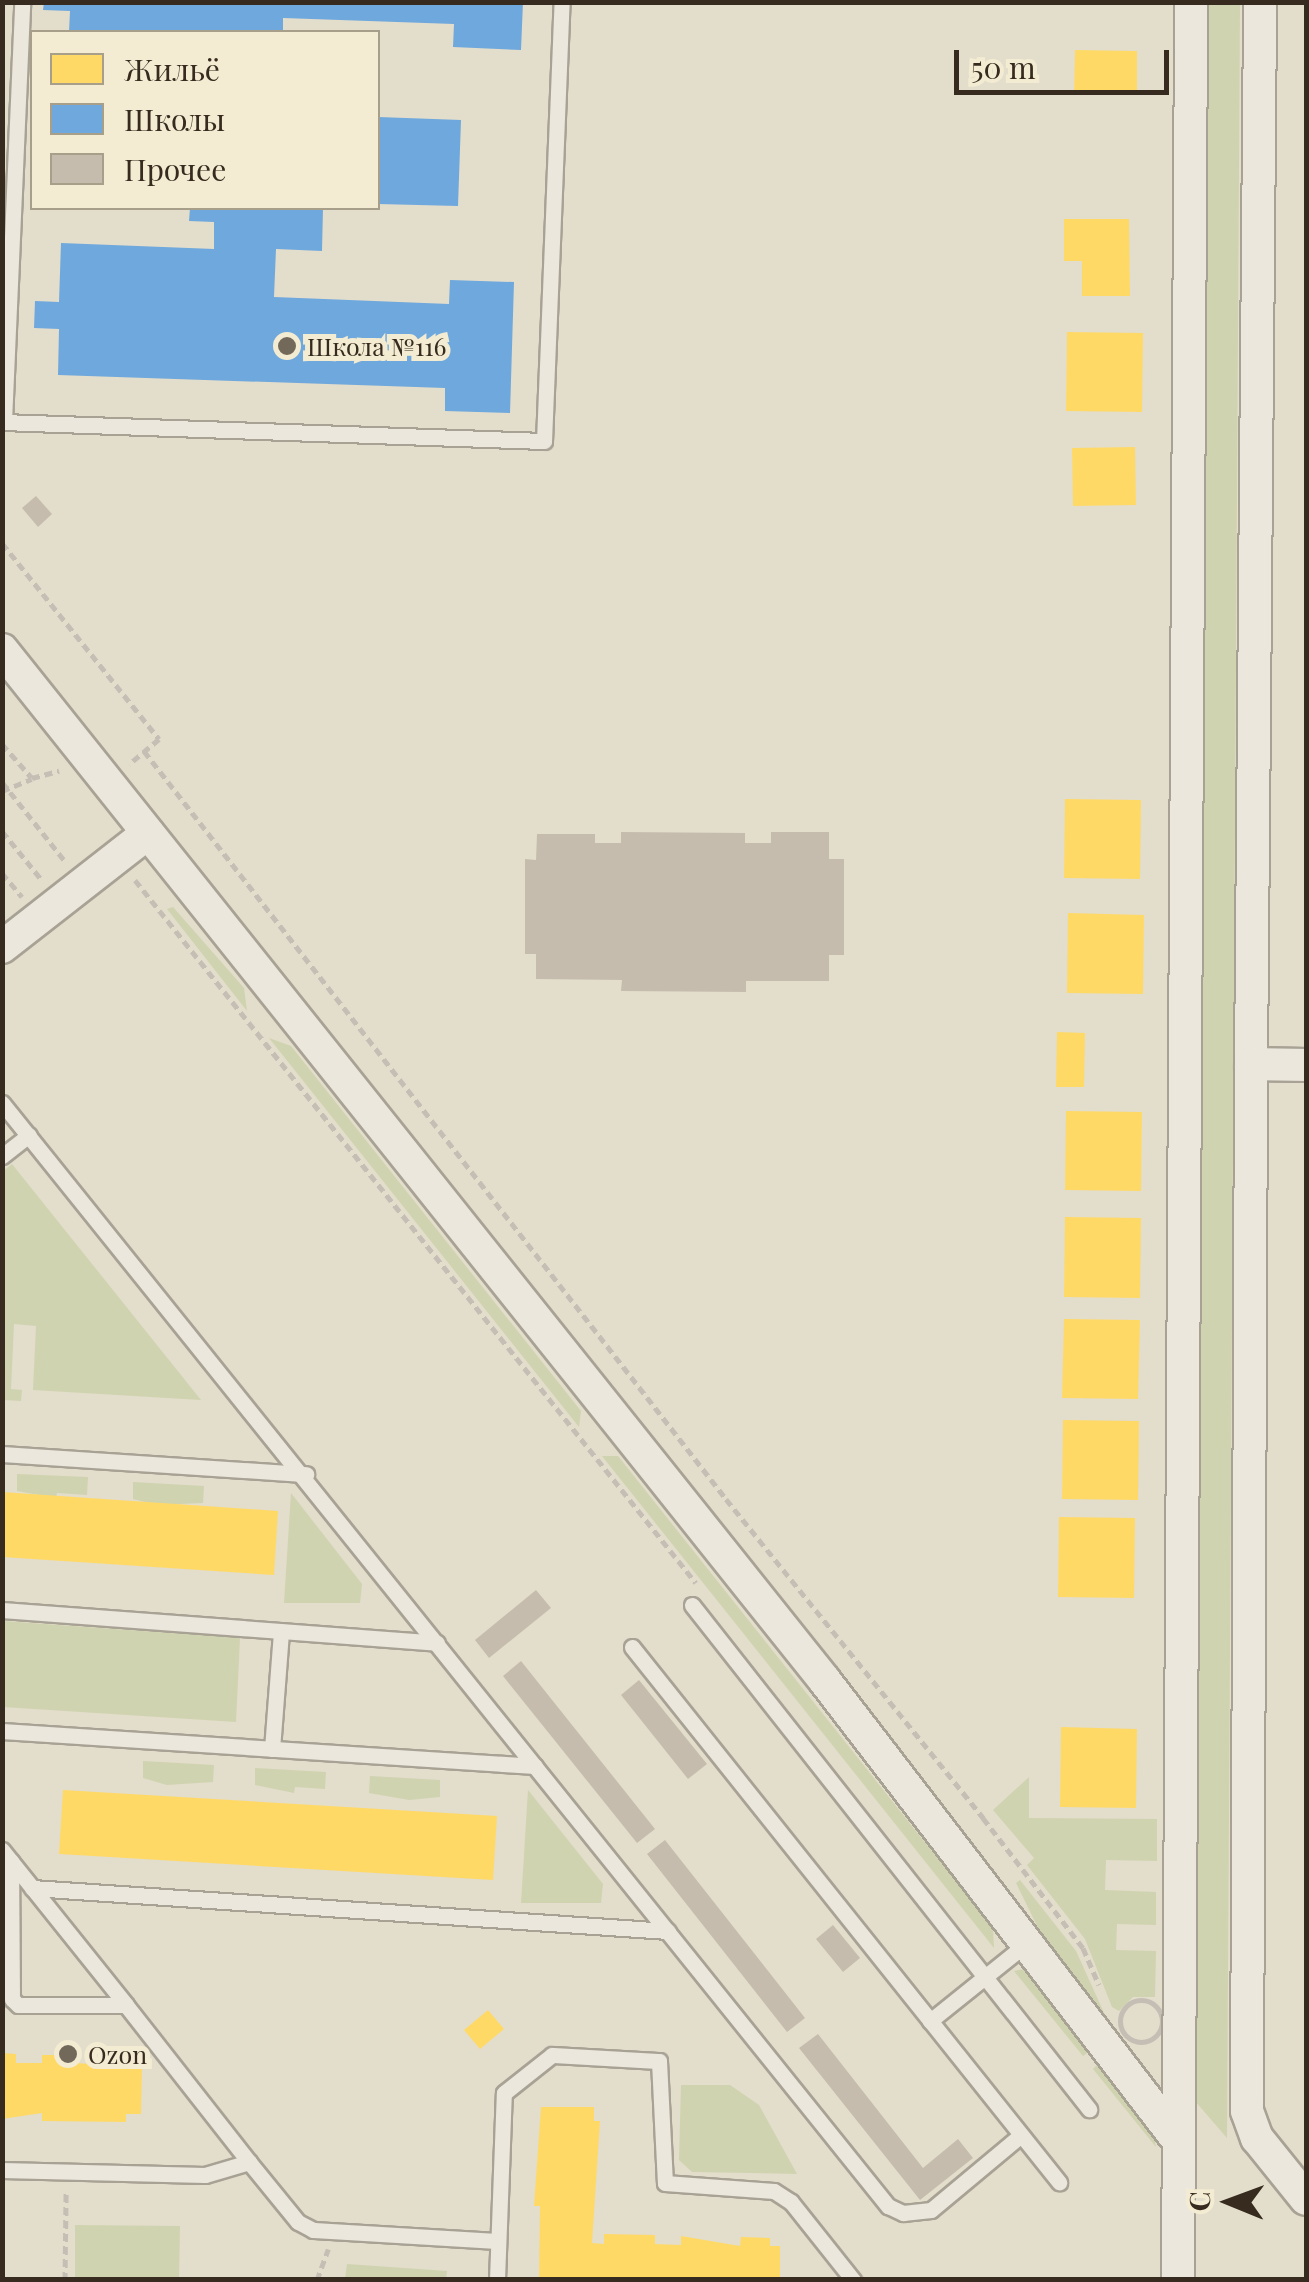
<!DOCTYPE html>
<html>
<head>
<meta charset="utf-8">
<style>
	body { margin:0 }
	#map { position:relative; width:1309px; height:2282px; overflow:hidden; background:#e3ddcc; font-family:"Playfair Display",serif }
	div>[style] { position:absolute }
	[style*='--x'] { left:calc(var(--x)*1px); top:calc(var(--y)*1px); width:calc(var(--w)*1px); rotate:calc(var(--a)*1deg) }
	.green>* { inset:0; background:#d0d3af }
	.homes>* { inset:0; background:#ffd966 }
	.schools>* { inset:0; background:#6fa8dc }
	.building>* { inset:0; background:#c6bcad }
	.path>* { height:5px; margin-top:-2.5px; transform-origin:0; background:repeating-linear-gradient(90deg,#c4beb4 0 8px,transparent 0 13px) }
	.path>.ring { margin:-2.5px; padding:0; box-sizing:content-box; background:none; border:5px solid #c4beb4; border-radius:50% }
	.roads { filter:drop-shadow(2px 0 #a8a295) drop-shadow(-2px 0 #a8a295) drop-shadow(0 2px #a8a295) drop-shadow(0 -2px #a8a295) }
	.lane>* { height:15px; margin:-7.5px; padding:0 7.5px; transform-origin:7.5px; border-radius:7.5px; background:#ebe7dd }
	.street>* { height:32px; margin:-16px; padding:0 16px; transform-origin:16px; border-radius:16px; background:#ebe7dd }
	.dots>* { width:28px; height:28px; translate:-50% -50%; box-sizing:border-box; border:5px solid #f4ecd2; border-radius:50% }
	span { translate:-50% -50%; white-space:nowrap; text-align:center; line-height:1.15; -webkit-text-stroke:10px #f4ecd2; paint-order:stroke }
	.poi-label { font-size:25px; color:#362b1e }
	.left { translate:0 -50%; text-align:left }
	.frame { position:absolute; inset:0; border:5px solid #362b1e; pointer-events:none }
	.legend { position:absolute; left:30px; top:30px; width:350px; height:180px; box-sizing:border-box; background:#f4ecd2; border:2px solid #a89f8a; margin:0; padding:12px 18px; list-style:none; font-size:30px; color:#362b1e }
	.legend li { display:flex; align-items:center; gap:20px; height:50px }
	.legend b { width:50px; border:2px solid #a89f8a }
	.north { position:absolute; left:1179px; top:2152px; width:100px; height:100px; -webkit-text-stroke:8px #f4ecd2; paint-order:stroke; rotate:271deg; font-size:28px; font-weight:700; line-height:40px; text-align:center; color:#362b1e }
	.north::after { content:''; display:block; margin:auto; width:35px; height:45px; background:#362b1e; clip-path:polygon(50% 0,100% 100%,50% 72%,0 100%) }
	.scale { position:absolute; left:954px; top:50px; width:215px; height:45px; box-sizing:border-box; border:5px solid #362b1e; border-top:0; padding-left:12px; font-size:30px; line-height:35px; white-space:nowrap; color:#362b1e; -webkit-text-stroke:8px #f4ecd2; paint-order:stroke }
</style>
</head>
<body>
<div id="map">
	<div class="green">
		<i style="clip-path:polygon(1240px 2px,1227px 2138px,1188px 2093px,1199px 3px)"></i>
		<i style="clip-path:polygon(173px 907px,244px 988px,247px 1011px,167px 909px)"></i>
		<i style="clip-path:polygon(269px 1038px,291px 1046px,581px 1411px,579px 1427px)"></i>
		<i style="clip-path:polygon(12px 1164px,201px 1400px,33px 1390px,36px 1326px,14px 1324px,11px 1389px,22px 1390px,21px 1401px,3px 1400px,2px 1172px)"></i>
		<i style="clip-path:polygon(602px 1456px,618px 1456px,993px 1928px,994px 1948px)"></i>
		<i style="clip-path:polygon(17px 1474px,88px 1477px,87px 1495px,57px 1493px,56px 1498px,17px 1491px)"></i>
		<i style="clip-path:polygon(133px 1482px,204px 1486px,203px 1503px,157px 1505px,133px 1499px)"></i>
		<i style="clip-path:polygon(291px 1493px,362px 1584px,360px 1603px,284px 1603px)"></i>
		<i style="clip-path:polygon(3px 1621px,240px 1638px,236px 1722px,3px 1707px)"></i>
		<i style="clip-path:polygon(143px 1761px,214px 1765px,213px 1782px,167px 1785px,143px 1778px)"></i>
		<i style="clip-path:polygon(255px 1768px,326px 1772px,325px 1789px,295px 1787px,294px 1793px,255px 1785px)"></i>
		<i style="clip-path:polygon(370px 1776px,440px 1780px,440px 1797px,409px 1800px,369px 1793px)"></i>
		<i style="clip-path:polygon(1029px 1777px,1029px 1818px,1157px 1819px,1157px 1861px,1106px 1860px,1105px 1890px,1156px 1892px,1156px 1925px,1117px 1924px,1116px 1950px,1156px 1951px,1155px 1997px,1133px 1997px,1119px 2011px,1112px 2007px,1085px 1939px,1027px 1865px,1034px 1858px,993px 1810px)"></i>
		<i style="clip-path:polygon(528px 1790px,603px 1884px,601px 1903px,521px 1903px)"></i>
		<i style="clip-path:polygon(1020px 1880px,1076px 1951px,1110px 2026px,1050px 1952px,1016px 1883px)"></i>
		<i style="clip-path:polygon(1024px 1969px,1036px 1978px,1093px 2049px,1083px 2056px,1014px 1971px)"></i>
		<i style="clip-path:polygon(1102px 2060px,1153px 2129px,1156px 2147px,1093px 2069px)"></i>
		<i style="clip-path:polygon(681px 2085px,730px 2085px,759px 2105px,797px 2174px,692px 2172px,679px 2160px)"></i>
		<i style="clip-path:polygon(75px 2225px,180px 2226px,179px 2279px,75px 2279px)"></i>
		<i style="clip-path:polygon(347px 2264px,447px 2271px,446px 2279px,345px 2279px)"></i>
	</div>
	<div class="homes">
		<i style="clip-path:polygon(1075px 50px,1137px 51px,1137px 95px,1074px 94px)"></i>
		<i style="clip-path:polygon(1064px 219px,1129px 219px,1130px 296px,1082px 296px,1082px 261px,1064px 261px)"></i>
		<i style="clip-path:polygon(1067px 332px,1143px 333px,1142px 412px,1066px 411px)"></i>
		<i style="clip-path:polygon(1135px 447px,1136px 505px,1073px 506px,1072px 448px)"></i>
		<i style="clip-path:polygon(1065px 799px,1141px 800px,1140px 879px,1064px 878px)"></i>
		<i style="clip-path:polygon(1068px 913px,1144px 915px,1143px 994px,1067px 993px)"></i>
		<i style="clip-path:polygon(1057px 1032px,1085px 1033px,1084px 1087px,1056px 1087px)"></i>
		<i style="clip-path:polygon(1066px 1111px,1142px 1112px,1141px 1191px,1065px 1190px)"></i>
		<i style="clip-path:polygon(1065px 1217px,1141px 1218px,1140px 1298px,1064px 1297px)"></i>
		<i style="clip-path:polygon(1064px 1319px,1140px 1320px,1138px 1399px,1062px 1398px)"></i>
		<i style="clip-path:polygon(1063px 1420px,1139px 1421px,1138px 1500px,1062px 1499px)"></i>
		<i style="clip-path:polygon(2px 1492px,278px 1511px,274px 1575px,2px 1557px)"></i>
		<i style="clip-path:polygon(1059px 1517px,1135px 1518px,1134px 1598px,1058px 1597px)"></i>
		<i style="clip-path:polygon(1061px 1727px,1137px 1729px,1136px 1808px,1060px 1807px)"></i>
		<i style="clip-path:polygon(63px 1790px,497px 1816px,493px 1880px,59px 1854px)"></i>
		<i style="clip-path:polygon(488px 2010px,504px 2029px,480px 2049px,464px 2030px)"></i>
		<i style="clip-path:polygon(2px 2053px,16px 2054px,16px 2063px,42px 2063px,42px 2055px,76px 2055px,76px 2063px,89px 2064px,101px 2064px,101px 2056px,131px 2056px,131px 2064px,142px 2065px,141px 2114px,126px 2114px,126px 2122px,42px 2121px,42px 2113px,2px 2119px)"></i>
		<i style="clip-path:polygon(541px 2107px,594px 2107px,594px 2121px,600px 2121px,592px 2243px,604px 2244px,604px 2234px,655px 2235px,655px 2244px,681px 2245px,681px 2236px,740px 2246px,741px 2237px,770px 2238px,770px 2246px,780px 2246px,780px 2280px,539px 2280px,540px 2206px,534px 2206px)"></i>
	</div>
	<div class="schools">
		<i style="clip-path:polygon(44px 2px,523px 2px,521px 50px,453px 47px,454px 24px,283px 18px,283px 32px,69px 32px,70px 11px,43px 10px)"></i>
		<i style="clip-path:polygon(378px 117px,461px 120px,458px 206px,378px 204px)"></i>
		<i style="clip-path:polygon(190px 208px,323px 208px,322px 251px,276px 249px,274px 297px,449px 304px,450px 280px,514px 282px,510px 413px,445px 411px,445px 388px,58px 375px,59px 329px,34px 328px,35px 301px,59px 302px,61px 243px,214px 249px,214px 222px,189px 221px)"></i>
	</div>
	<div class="building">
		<i style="clip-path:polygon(36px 496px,52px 514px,38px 527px,22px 508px)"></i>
		<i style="clip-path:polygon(621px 832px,745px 833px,745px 843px,771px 843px,771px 832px,829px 832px,829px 859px,844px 859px,844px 955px,829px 955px,829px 981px,746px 981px,746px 992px,621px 991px,622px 980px,536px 979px,536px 954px,525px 954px,525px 859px,536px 860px,537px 834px,595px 834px,595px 843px,621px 843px)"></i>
		<i style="clip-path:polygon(536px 1590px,551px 1608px,489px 1658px,475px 1640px)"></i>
		<i style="clip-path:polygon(521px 1661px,655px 1829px,637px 1843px,503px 1676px)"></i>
		<i style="clip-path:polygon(639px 1680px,707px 1764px,688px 1779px,621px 1695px)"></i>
		<i style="clip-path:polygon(665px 1840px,805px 2018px,787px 2032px,647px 1854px)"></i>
		<i style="clip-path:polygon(833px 1925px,860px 1958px,843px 1972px,816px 1939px)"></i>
		<i style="clip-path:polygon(818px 2034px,923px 2168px,958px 2139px,973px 2158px,920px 2200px,799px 2048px)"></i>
	</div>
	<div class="path">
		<i style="--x:2;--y:543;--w:251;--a:51.3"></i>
		<i style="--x:159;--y:739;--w:39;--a:140"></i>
		<i style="--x:2;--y:744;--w:45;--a:48.6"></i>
		<i style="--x:32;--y:778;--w:28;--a:-15"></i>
		<i style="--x:144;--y:751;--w:948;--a:52.11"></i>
		<i style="--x:726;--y:1499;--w:410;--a:51.1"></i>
		<i style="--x:983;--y:1818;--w:164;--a:52.4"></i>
		<i style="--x:1083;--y:1948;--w:40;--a:66.6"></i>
		<i style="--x:2;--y:782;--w:100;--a:51.5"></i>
		<i style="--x:2;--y:791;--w:32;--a:-22"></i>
		<i style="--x:2;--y:831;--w:62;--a:50.9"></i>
		<i style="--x:2;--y:873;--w:31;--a:50"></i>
		<i style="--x:135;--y:880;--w:899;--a:51.41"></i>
		<i class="ring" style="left:1120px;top:2000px;width:37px;height:37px"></i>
		<i style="--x:65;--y:2280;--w:87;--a:-89.3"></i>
		<i style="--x:317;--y:2280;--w:33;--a:-70"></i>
	</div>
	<div class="roads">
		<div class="lane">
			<i style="--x:4;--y:421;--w:419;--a:-87.5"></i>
			<i style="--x:2;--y:422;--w:542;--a:2.01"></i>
			<i style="--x:544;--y:441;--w:439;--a:-87.7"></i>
			<i style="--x:2;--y:1103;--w:1415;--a:51.23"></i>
			<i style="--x:888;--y:2206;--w:17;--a:25"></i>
			<i style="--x:903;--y:2213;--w:28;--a:-6"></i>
			<i style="--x:931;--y:2210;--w:117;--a:-39.8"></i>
			<i style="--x:2;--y:1156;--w:34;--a:-38"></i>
			<i style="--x:2;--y:1454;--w:305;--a:3.8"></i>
			<i style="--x:692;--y:1605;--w:642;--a:51.77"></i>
			<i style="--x:2;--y:1610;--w:436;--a:4.3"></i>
			<i style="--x:632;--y:1647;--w:685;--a:51.41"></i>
			<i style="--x:2;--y:1731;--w:534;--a:3.76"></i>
			<i style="--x:272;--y:1749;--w:118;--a:-85.6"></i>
			<i style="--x:2;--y:1850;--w:198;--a:51.3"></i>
			<i style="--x:32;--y:1888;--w:637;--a:3.87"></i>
			<i style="--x:930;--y:2021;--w:124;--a:-38.8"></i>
			<i style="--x:249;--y:2162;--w:77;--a:50.8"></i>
			<i style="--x:298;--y:2222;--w:17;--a:28"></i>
			<i style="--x:313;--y:2230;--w:185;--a:3.4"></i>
			<i style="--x:2;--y:2170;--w:203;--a:1.4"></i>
			<i style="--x:205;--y:2175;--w:46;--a:-16.5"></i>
			<i style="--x:249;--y:2162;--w:199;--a:-128.1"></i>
			<i style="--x:126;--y:2005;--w:108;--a:180"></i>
			<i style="--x:18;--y:2005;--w:8;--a:-135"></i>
			<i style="--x:12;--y:1999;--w:138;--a:-90.4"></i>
			<i style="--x:497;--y:2280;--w:187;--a:-87.9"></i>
			<i style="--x:504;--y:2093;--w:61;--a:-38.4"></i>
			<i style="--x:552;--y:2055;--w:107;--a:3.2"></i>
			<i style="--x:659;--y:2061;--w:122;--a:87.2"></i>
			<i style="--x:665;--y:2183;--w:109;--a:4.2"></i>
			<i style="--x:774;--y:2191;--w:20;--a:33"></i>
			<i style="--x:791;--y:2202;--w:100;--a:51.5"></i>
		</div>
		<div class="street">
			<i style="--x:2;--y:650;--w:1319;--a:51.4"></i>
			<i style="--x:825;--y:1681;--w:578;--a:52.46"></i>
			<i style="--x:2;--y:947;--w:185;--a:-38"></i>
			<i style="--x:1251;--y:1064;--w:1062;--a:-89.51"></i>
			<i style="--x:1306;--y:1065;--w:55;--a:-179"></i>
			<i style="--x:1251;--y:1064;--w:1047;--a:90.22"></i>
			<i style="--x:1247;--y:2111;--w:29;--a:70"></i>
			<i style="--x:1257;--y:2138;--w:78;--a:51.2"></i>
			<i style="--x:1178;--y:2280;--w:2278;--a:-89.67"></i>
		</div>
	</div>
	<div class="dots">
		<i style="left:287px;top:346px;background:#73695b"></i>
		<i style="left:68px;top:2054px;background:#73695b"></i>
	</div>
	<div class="poi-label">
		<span class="left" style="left:307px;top:346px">Школа №116</span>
		<span class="left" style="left:88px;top:2054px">Ozon</span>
	</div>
	<div class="frame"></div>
	<ul class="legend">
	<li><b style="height:28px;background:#ffd966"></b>Жильё</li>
	<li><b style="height:28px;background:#6fa8dc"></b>Школы</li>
	<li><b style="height:28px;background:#c6bcad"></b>Прочее</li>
	</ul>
	<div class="north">С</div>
	<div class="scale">50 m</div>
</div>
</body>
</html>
